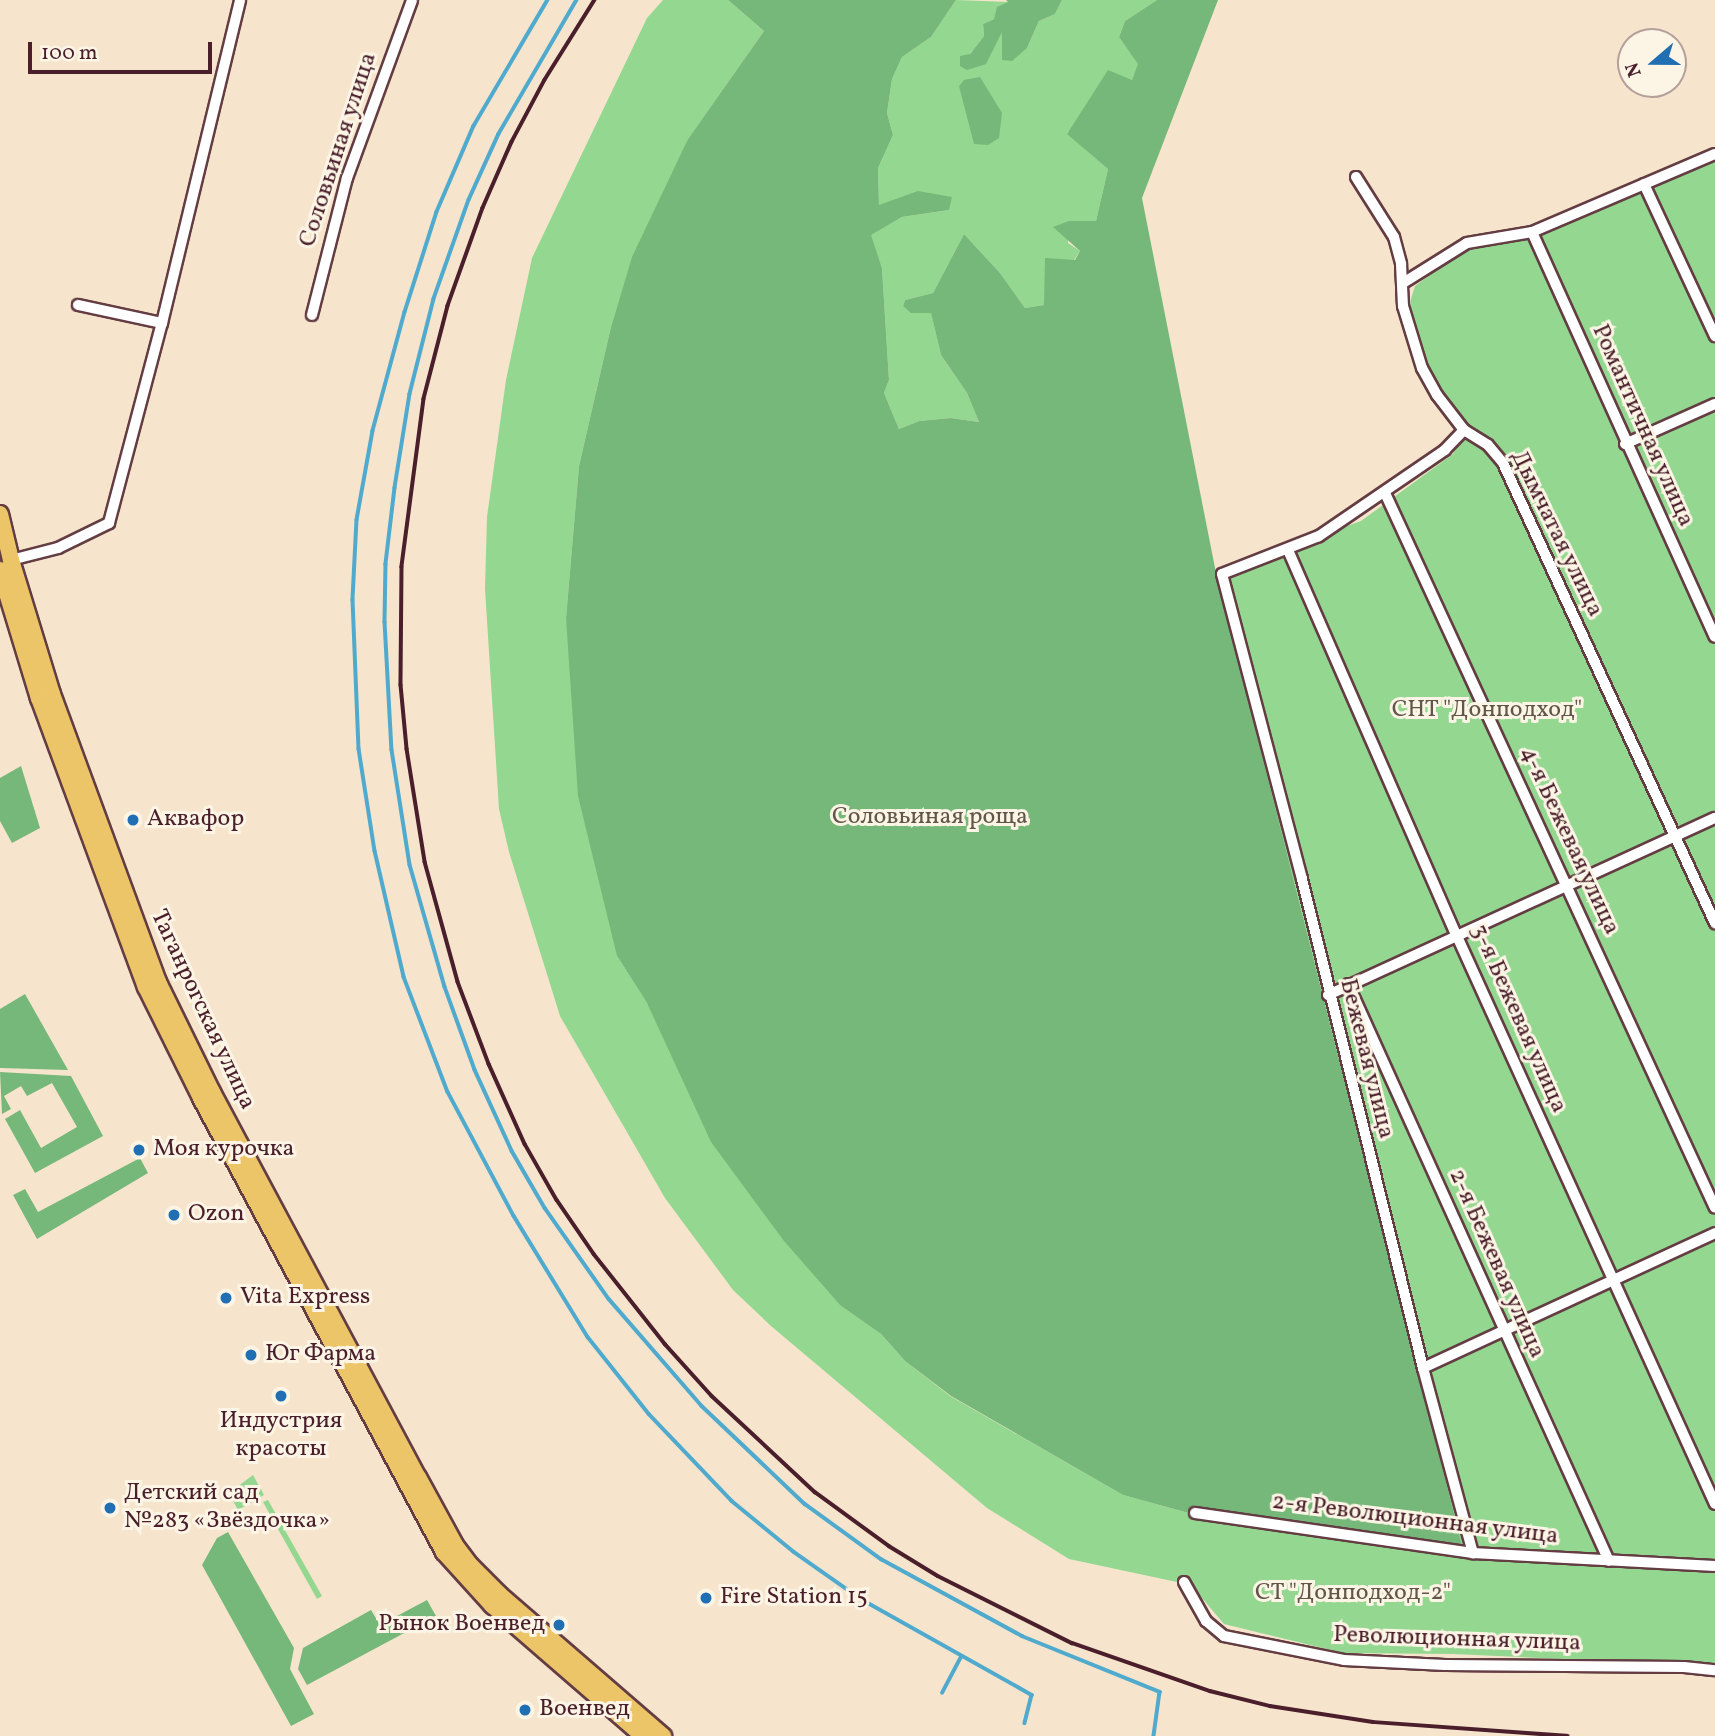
<!DOCTYPE html>
<html>
<head>
<meta charset="utf-8">
<style>
	body { margin:0 }
	#map { position:relative; width:1715px; height:1736px; overflow:hidden; background:#f6e5cc; font-family:Vollkorn,serif }
	div>[style] { position:absolute }
	[style*='--x'] { left:calc(var(--x)*1px); top:calc(var(--y)*1px); width:calc(var(--w)*1px); rotate:calc(var(--a)*1deg) }
	.green>* { inset:0; background:#93d790 }
	.forest>* { inset:0; background:#76b87a }
	.stream>* { height:3.5px; margin:-1.75px; padding:0 1.75px; transform-origin:1.75px; border-radius:1.75px; background:#50aace }
	.roads { filter:drop-shadow(2px 0 #643d43) drop-shadow(-2px 0 #643d43) drop-shadow(0 2px #643d43) drop-shadow(0 -2px #643d43) }
	.street>* { height:10px; margin:-5px; padding:0 5px; transform-origin:5px; border-radius:5px; background:#fff }
	.primary>* { height:16px; margin:-8px; padding:0 8px; transform-origin:8px; border-radius:8px; background:#edc569 }
	.rail>* { height:3.5px; margin:-1.75px; padding:0 1.75px; transform-origin:1.75px; border-radius:1.75px; background:#4a1f2b }
	.dots>* { width:19px; height:19px; translate:-50% -50%; box-sizing:border-box; border:4px solid #fcf5e5; border-radius:50% }
	span { translate:-50% -50%; white-space:nowrap; text-align:center; line-height:1.15; -webkit-text-stroke:6px #fcf5e5; paint-order:stroke }
	.street-label { font-size:24px; color:#4a1f2b }
	.park-label { font-size:24px; color:#605649 }
	.poi-label { font-size:24px; color:#4a1f2b }
	.left { translate:0 -50%; text-align:left }
	.right { translate:-100% -50%; text-align:right }
	.north { position:absolute; left:1617px; top:28px; width:70px; height:70px; box-sizing:border-box; background:#fcf5e5; border:2px solid #b59f9b; border-radius:50%; rotate:250deg; font-size:19px; font-weight:700; line-height:28px; text-align:center; color:#4a1f2b }
	.north::after { content:''; display:block; margin:auto; width:24px; height:32px; background:#1f6fb2; clip-path:polygon(50% 0,100% 100%,50% 72%,0 100%) }
	.scale { position:absolute; left:28px; top:42px; width:184px; height:32px; box-sizing:border-box; border:4px solid #4a1f2b; border-top:0; padding-left:9px; font-size:21px; line-height:24px; white-space:nowrap; color:#4a1f2b; -webkit-text-stroke:5px #fcf5e5; paint-order:stroke }
</style>
</head>
<body>
<div id="map">
	<div class="green">
		<i style="clip-path:polygon(663px 0,728px 0,764px 31px,688px 139px,610px 331px,579px 466px,566px 618px,617px 956px,841px 1306px,881px 1334px,905px 1361px,950px 1396px,1123px 1495px,1196px 1515px,1463px 1549px,1216px 573px,1361px 521px,1453px 454px,1467px 427px,1440px 394px,1416px 334px,1410px 302px,1415px 286px,1464px 250px,1585px 213px,1715px 158px,1715px 1666px,1453px 1654px,1343px 1653px,1224px 1624px,1191px 1585px,1069px 1559px,987px 1508px,771px 1326px,733px 1290px,665px 1198px,560px 1016px,509px 852px,499px 809px,485px 589px,487px 517px,506px 380px,532px 258px,647px 18px)"></i>
		<i style="clip-path:polygon(956px 0,1009px 2px,994px 19px,983px 24px,984px 36px,960px 66px,1002px 31px,1002px 60px,1027px 48px,1039px 21px,1055px 14px,1062px 0,1157px 0,1125px 21px,1119px 37px,1139px 64px,1132px 80px,1067px 133px,1108px 169px,1096px 221px,1069px 221px,1068px 243px,1080px 251px,1044px 305px,1025px 308px,1000px 273px,964px 234px,933px 293px,905px 300px,903px 306px,931px 312px,941px 355px,967px 393px,979px 422px,951px 418px,919px 421px,899px 429px,884px 393px,889px 380px,882px 268px,870px 235px,902px 217px,949px 210px,879px 206px,878px 168px,893px 135px,887px 113px,892px 79px,902px 57px,931px 37px)"></i>
		<i style="clip-path:polygon(253px 1475px,264px 1495px,238px 1510px,229px 1493px)"></i>
		<i style="clip-path:polygon(268px 1500px,322px 1596px,317px 1599px,263px 1502px)"></i>
	</div>
	<div class="forest">
		<i style="clip-path:polygon(728px 0,956px 0,931px 37px,902px 57px,892px 79px,887px 113px,893px 135px,878px 168px,879px 205px,918px 191px,952px 197px,949px 210px,902px 217px,871px 235px,882px 268px,889px 380px,884px 393px,899px 429px,919px 421px,951px 418px,979px 422px,967px 393px,941px 355px,931px 313px,911px 313px,903px 306px,905px 300px,933px 293px,964px 234px,1000px 273px,1025px 308px,1044px 305px,1045px 258px,1075px 260px,1080px 251px,1053px 227px,1069px 221px,1096px 221px,1108px 169px,1067px 134px,1108px 70px,1132px 80px,1138px 64px,1119px 37px,1125px 21px,1157px 0,1218px 0,1142px 198px,1216px 573px,1463px 1549px,1196px 1515px,1123px 1495px,951px 1396px,905px 1361px,881px 1334px,841px 1306px,784px 1241px,711px 1142px,647px 1003px,617px 956px,578px 796px,566px 618px,579px 466px,610px 331px,632px 257px,688px 139px,764px 31px)"></i>
		<i style="clip-path:polygon(1006px 0,1062px 0,1055px 14px,1039px 21px,1027px 48px,1012px 61px,1002px 60px,1002px 32px,986px 64px,967px 70px,960px 66px,960px 56px,970px 54px,984px 36px,983px 24px,994px 19px,997px 7px,1008px 2px)"></i>
		<i style="clip-path:polygon(980px 77px,1002px 113px,999px 138px,988px 145px,974px 144px,959px 86px,964px 80px)"></i>
		<i style="clip-path:polygon(21px 766px,40px 828px,12px 843px,0 821px,0 778px)"></i>
		<i style="clip-path:polygon(25px 994px,68px 1070px,0 1068px,0 1009px)"></i>
		<i style="clip-path:polygon(0 1072px,71px 1076px,103px 1136px,35px 1173px,5px 1119px,20px 1110px,41px 1148px,77px 1127px,52px 1083px,27px 1096px,21px 1086px,4px 1096px,11px 1109px,2px 1114px)"></i>
		<i style="clip-path:polygon(140px 1158px,148px 1173px,37px 1239px,13px 1195px,25px 1189px,38px 1212px)"></i>
		<i style="clip-path:polygon(228px 1532px,294px 1648px,290px 1669px,314px 1714px,291px 1726px,202px 1565px,217px 1538px)"></i>
		<i style="clip-path:polygon(427px 1600px,436px 1616px,307px 1685px,298px 1669px,303px 1648px,371px 1610px,380px 1625px)"></i>
	</div>
	<div class="stream">
		<i style="--x:548;--y:0;--w:146;--a:120.4"></i>
		<i style="--x:474;--y:126;--w:94;--a:113.3"></i>
		<i style="--x:437;--y:212;--w:105;--a:107.7"></i>
		<i style="--x:405;--y:312;--w:123;--a:105.1"></i>
		<i style="--x:373;--y:431;--w:90;--a:100.2"></i>
		<i style="--x:357;--y:520;--w:80;--a:92.9"></i>
		<i style="--x:353;--y:600;--w:149;--a:87.7"></i>
		<i style="--x:359;--y:749;--w:103;--a:81.1"></i>
		<i style="--x:375;--y:851;--w:129;--a:77"></i>
		<i style="--x:404;--y:977;--w:123;--a:69.1"></i>
		<i style="--x:448;--y:1092;--w:140;--a:62"></i>
		<i style="--x:514;--y:1216;--w:142;--a:58.6"></i>
		<i style="--x:588;--y:1337;--w:98;--a:51.6"></i>
		<i style="--x:649;--y:1414;--w:120;--a:46.3"></i>
		<i style="--x:732;--y:1501;--w:80;--a:39.4"></i>
		<i style="--x:794;--y:1552;--w:82;--a:35"></i>
		<i style="--x:861;--y:1599;--w:196;--a:29.3"></i>
		<i style="--x:1032;--y:1695;--w:29;--a:104"></i>
		<i style="--x:577;--y:0;--w:155;--a:120.2"></i>
		<i style="--x:499;--y:134;--w:72;--a:114.4"></i>
		<i style="--x:469;--y:200;--w:105;--a:109.5"></i>
		<i style="--x:434;--y:299;--w:98;--a:104.2"></i>
		<i style="--x:410;--y:394;--w:95;--a:99.1"></i>
		<i style="--x:395;--y:488;--w:77;--a:96.8"></i>
		<i style="--x:386;--y:564;--w:58;--a:91"></i>
		<i style="--x:385;--y:622;--w:128;--a:86.9"></i>
		<i style="--x:392;--y:750;--w:116;--a:81.1"></i>
		<i style="--x:410;--y:865;--w:127;--a:74"></i>
		<i style="--x:445;--y:987;--w:88;--a:70.1"></i>
		<i style="--x:475;--y:1070;--w:89;--a:65.4"></i>
		<i style="--x:512;--y:1151;--w:66;--a:59.9"></i>
		<i style="--x:545;--y:1208;--w:111;--a:54.9"></i>
		<i style="--x:609;--y:1299;--w:142;--a:49"></i>
		<i style="--x:702;--y:1406;--w:142;--a:43.6"></i>
		<i style="--x:805;--y:1504;--w:94;--a:35.9"></i>
		<i style="--x:881;--y:1559;--w:161;--a:28.6"></i>
		<i style="--x:1022;--y:1636;--w:149;--a:22.1"></i>
		<i style="--x:1160;--y:1692;--w:44;--a:97.8"></i>
		<i style="--x:942;--y:1693;--w:41;--a:-62.2"></i>
	</div>
	<div class="roads">
		<div class="street">
			<i style="--x:1356;--y:177;--w:71;--a:57.7"></i>
			<i style="--x:1394;--y:237;--w:28;--a:75"></i>
			<i style="--x:1401;--y:264;--w:42;--a:87.3"></i>
			<i style="--x:1403;--y:306;--w:65;--a:73"></i>
			<i style="--x:1422;--y:368;--w:31;--a:61"></i>
			<i style="--x:1437;--y:395;--w:44;--a:52.4"></i>
			<i style="--x:1464;--y:430;--w:28;--a:32"></i>
			<i style="--x:1488;--y:445;--w:23;--a:50"></i>
			<i style="--x:1503;--y:463;--w:507;--a:65.26"></i>
			<i style="--x:1644;--y:184;--w:168;--a:65"></i>
			<i style="--x:1532;--y:232;--w:444;--a:65.7"></i>
			<i style="--x:1403;--y:283;--w:75;--a:-32"></i>
			<i style="--x:1467;--y:243;--w:66;--a:-9.6"></i>
			<i style="--x:1532;--y:232;--w:199;--a:-23.1"></i>
			<i style="--x:78;--y:305;--w:86;--a:12.1"></i>
			<i style="--x:312;--y:315;--w:141;--a:-75.7"></i>
			<i style="--x:347;--y:178;--w:189;--a:-69.9"></i>
			<i style="--x:1464;--y:430;--w:28;--a:134"></i>
			<i style="--x:1445;--y:450;--w:153;--a:145.7"></i>
			<i style="--x:1319;--y:536;--w:104;--a:158.6"></i>
			<i style="--x:1222;--y:574;--w:315;--a:75.3"></i>
			<i style="--x:1302;--y:879;--w:504;--a:76.1"></i>
			<i style="--x:1423;--y:1368;--w:192;--a:74.9"></i>
			<i style="--x:1625;--y:444;--w:98;--a:-24"></i>
			<i style="--x:1385;--y:493;--w:787;--a:65.22"></i>
			<i style="--x:1288;--y:550;--w:419;--a:66.4"></i>
			<i style="--x:1456;--y:934;--w:626;--a:65.56"></i>
			<i style="--x:11;--y:560;--w:49;--a:-14.3"></i>
			<i style="--x:58;--y:548;--w:57;--a:-26.1"></i>
			<i style="--x:109;--y:523;--w:207;--a:-75.2"></i>
			<i style="--x:162;--y:323;--w:332;--a:-76.4"></i>
			<i style="--x:1348;--y:984;--w:633;--a:65.66"></i>
			<i style="--x:1328;--y:995;--w:426;--a:-24.6"></i>
			<i style="--x:1423;--y:1368;--w:322;--a:-24.8"></i>
			<i style="--x:1195;--y:1513;--w:281;--a:8.2"></i>
			<i style="--x:1473;--y:1553;--w:242;--a:3.1"></i>
			<i style="--x:1184;--y:1582;--w:45;--a:60.6"></i>
			<i style="--x:1206;--y:1621;--w:23;--a:40"></i>
			<i style="--x:1224;--y:1636;--w:122;--a:11.3"></i>
			<i style="--x:1344;--y:1660;--w:101;--a:2.8"></i>
			<i style="--x:1445;--y:1665;--w:239;--a:0.5"></i>
			<i style="--x:1684;--y:1667;--w:31;--a:6"></i>
		</div>
		<div class="primary">
			<i style="--x:0;--y:514;--w:47;--a:76.6"></i>
			<i style="--x:11;--y:560;--w:140;--a:73"></i>
			<i style="--x:52;--y:694;--w:307;--a:69.8"></i>
			<i style="--x:158;--y:982;--w:123;--a:63.9"></i>
			<i style="--x:212;--y:1092;--w:437;--a:61.9"></i>
			<i style="--x:418;--y:1477;--w:77;--a:61.4"></i>
			<i style="--x:455;--y:1545;--w:25;--a:53"></i>
			<i style="--x:470;--y:1565;--w:42;--a:45"></i>
			<i style="--x:500;--y:1595;--w:216;--a:40.9"></i>
			<i style="--x:0;--y:570;--w:134;--a:73.1"></i>
			<i style="--x:39;--y:698;--w:308;--a:69.7"></i>
			<i style="--x:146;--y:987;--w:124;--a:63.6"></i>
			<i style="--x:201;--y:1098;--w:515;--a:61.84"></i>
			<i style="--x:444;--y:1552;--w:72;--a:47.8"></i>
			<i style="--x:492;--y:1605;--w:200;--a:40.9"></i>
		</div>
	</div>
	<div class="rail">
		<i style="--x:595;--y:0;--w:94;--a:122"></i>
		<i style="--x:545;--y:80;--w:70;--a:118"></i>
		<i style="--x:512;--y:142;--w:72;--a:113.7"></i>
		<i style="--x:483;--y:208;--w:104;--a:109.7"></i>
		<i style="--x:448;--y:306;--w:96;--a:104.5"></i>
		<i style="--x:424;--y:399;--w:169;--a:97.5"></i>
		<i style="--x:402;--y:567;--w:118;--a:90.5"></i>
		<i style="--x:401;--y:685;--w:64;--a:84.6"></i>
		<i style="--x:407;--y:749;--w:114;--a:80.9"></i>
		<i style="--x:425;--y:862;--w:124;--a:74.6"></i>
		<i style="--x:458;--y:982;--w:88;--a:69.3"></i>
		<i style="--x:489;--y:1064;--w:88;--a:65.8"></i>
		<i style="--x:525;--y:1144;--w:64;--a:60.3"></i>
		<i style="--x:557;--y:1200;--w:65;--a:55.6"></i>
		<i style="--x:594;--y:1254;--w:115;--a:51.7"></i>
		<i style="--x:665;--y:1344;--w:70;--a:47.9"></i>
		<i style="--x:712;--y:1396;--w:141;--a:43"></i>
		<i style="--x:815;--y:1492;--w:92;--a:36.1"></i>
		<i style="--x:889;--y:1546;--w:57;--a:31.5"></i>
		<i style="--x:938;--y:1576;--w:150;--a:26.6"></i>
		<i style="--x:1072;--y:1643;--w:146;--a:19.2"></i>
		<i style="--x:1210;--y:1691;--w:62;--a:14"></i>
		<i style="--x:1270;--y:1706;--w:104;--a:8.8"></i>
		<i style="--x:1373;--y:1722;--w:195;--a:4.1"></i>
	</div>
	<div class="dots">
		<i style="left:133px;top:820px;background:#1f6fb2"></i>
		<i style="left:139px;top:1150px;background:#1f6fb2"></i>
		<i style="left:174px;top:1215px;background:#1f6fb2"></i>
		<i style="left:226px;top:1298px;background:#1f6fb2"></i>
		<i style="left:251px;top:1355px;background:#1f6fb2"></i>
		<i style="left:281px;top:1396px;background:#1f6fb2"></i>
		<i style="left:110px;top:1508px;background:#1f6fb2"></i>
		<i style="left:706px;top:1598px;background:#1f6fb2"></i>
		<i style="left:559px;top:1625px;background:#1f6fb2"></i>
		<i style="left:525px;top:1710px;background:#1f6fb2"></i>
	</div>
	<div class="street-label">
		<span style="left:339px;top:150px;rotate:-72deg">Соловьиная улица</span>
		<span style="left:1642px;top:426px;rotate:66deg">Романтичная улица</span>
		<span style="left:1556px;top:534px;rotate:64deg">Дымчатая улица</span>
		<span style="left:1569px;top:841px;rotate:65deg">4-я Бежевая улица</span>
		<span style="left:202px;top:1010px;rotate:65deg">Таганрогская улица</span>
		<span style="left:1518px;top:1019px;rotate:66deg">3-я Бежевая улица</span>
		<span style="left:1366px;top:1059px;rotate:76deg">Бежевая улица</span>
		<span style="left:1496px;top:1264px;rotate:66deg">2-я Бежевая улица</span>
		<span style="left:1415px;top:1520px;rotate:7deg">2-я Революционная улица</span>
		<span style="left:1457px;top:1640px;rotate:2deg">Революционная улица</span>
	</div>
	<div class="park-label">
		<span style="left:1487px;top:711px">СНТ "Донподход"</span>
		<span style="left:930px;top:818px">Соловьиная роща</span>
		<span style="left:1353px;top:1594px">СТ "Донподход-2"</span>
	</div>
	<div class="poi-label">
		<span class="left" style="left:147px;top:820px">Аквафор</span>
		<span class="left" style="left:153px;top:1150px">Моя курочка</span>
		<span class="left" style="left:188px;top:1215px">Ozon</span>
		<span class="left" style="left:240px;top:1298px">Vita Express</span>
		<span class="left" style="left:265px;top:1355px">Юг Фарма</span>
		<span style="left:281px;top:1436px">Индустрия<br>красоты</span>
		<span class="left" style="left:124px;top:1508px">Детский сад<br>№283 «Звёздочка»</span>
		<span class="left" style="left:720px;top:1598px">Fire Station 15</span>
		<span class="right" style="left:545px;top:1625px">Рынок Военвед</span>
		<span class="left" style="left:539px;top:1710px">Военвед</span>
	</div>
	<div class="north">N</div>
	<div class="scale">100 m</div>
</div>
</body>
</html>
